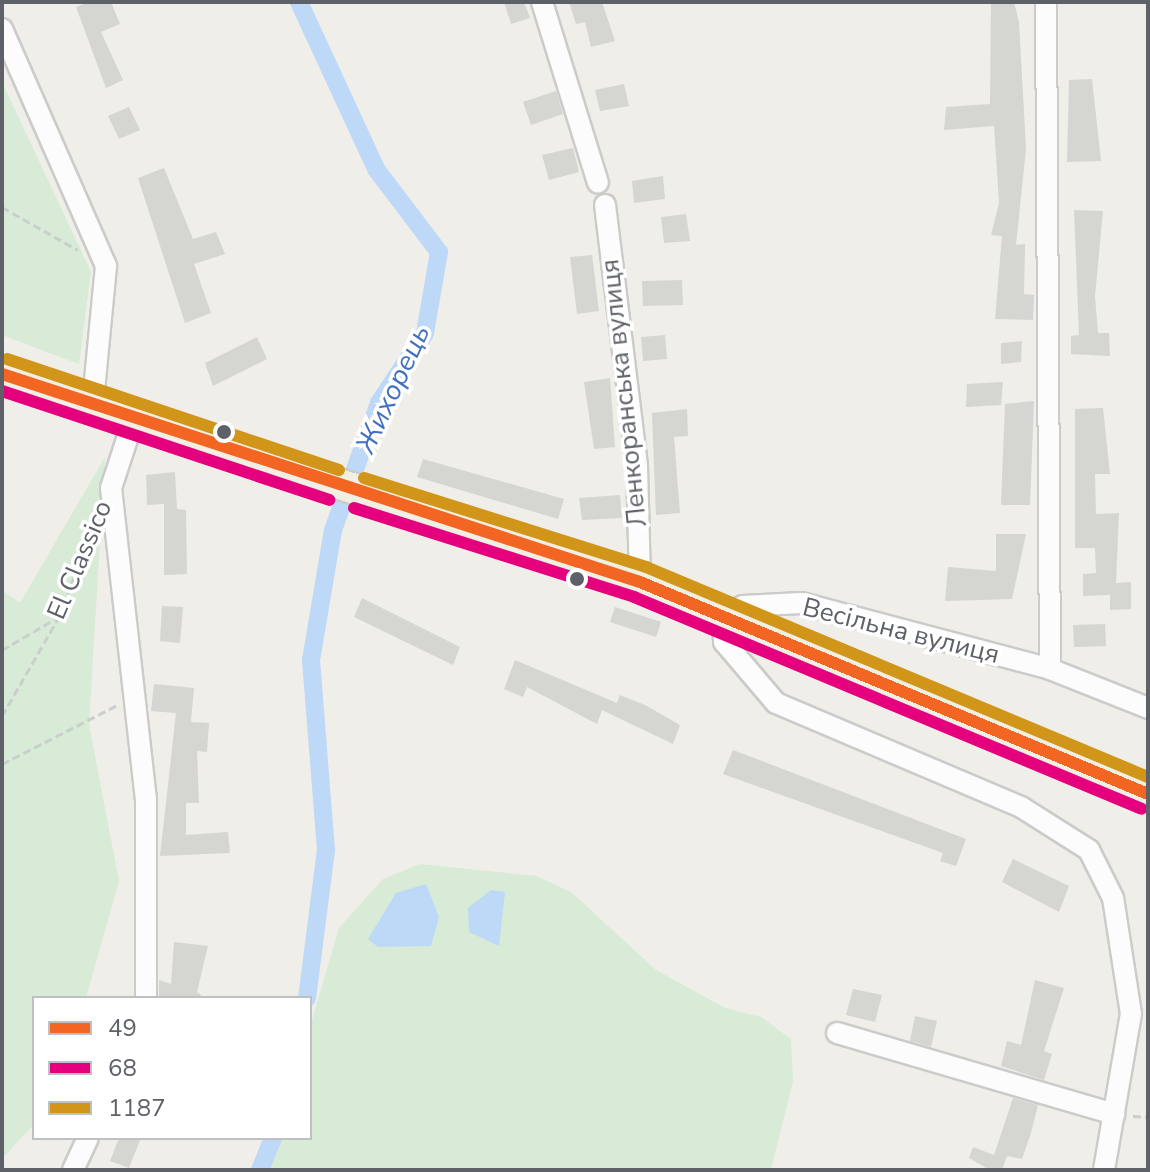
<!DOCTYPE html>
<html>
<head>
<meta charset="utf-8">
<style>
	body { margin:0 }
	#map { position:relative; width:1150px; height:1172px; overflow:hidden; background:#efeee9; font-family:"Nunito Sans",sans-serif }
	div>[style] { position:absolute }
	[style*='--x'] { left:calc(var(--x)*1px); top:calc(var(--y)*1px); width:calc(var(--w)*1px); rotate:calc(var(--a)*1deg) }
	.green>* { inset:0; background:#d7ebd6 }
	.water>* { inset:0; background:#bed8f8 }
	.canal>* { height:18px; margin:-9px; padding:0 9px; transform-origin:9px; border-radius:9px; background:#bed8f8 }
	.building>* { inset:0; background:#d5d5d2 }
	.path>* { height:3px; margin-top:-1.5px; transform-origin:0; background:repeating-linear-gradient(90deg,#cacfcc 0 8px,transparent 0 12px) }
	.roads { filter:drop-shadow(2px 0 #cbcbca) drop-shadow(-2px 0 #cbcbca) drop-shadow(0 2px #cbcbca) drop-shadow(0 -2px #cbcbca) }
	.minor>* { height:20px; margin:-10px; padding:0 10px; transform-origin:10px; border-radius:10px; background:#fdfcfc }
	.highway>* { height:30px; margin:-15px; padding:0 15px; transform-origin:15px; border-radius:15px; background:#f1efe2 }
	.bus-1>* { height:12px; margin:-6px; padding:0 6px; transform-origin:6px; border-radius:6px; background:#f26522 }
	.bus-2>* { height:12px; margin:-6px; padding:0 6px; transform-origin:6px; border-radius:6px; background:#e5007d }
	.bus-3>* { height:12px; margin:-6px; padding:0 6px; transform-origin:6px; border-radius:6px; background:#d1951a }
	.dots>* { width:22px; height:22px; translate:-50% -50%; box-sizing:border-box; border:4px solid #fff; border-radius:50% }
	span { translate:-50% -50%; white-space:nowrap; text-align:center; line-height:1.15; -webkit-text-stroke:7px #fff; paint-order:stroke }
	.street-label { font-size:26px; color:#5e6168 }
	.water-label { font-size:28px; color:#4171c0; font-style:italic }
	.frame { position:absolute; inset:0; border:4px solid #5e6168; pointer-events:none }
	.legend { position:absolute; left:32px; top:996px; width:280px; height:144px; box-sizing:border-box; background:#fff; border:2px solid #bfc0c3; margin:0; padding:10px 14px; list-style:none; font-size:24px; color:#5e6168 }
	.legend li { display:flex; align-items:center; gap:16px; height:40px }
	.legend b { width:40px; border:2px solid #bfc0c3 }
</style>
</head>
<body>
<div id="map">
	<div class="green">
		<i style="clip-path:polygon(2px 82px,91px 272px,79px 364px,2px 335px)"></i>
		<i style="clip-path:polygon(105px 457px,89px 725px,119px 881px,86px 998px,34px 998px,34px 1124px,2px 1159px,2px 590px,20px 603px)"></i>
		<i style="clip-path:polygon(420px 864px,536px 876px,571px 892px,656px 970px,725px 1008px,761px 1017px,791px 1039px,793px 1081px,771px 1170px,260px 1170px,273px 1138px,310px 1138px,310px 1027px,339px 928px,383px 879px)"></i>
	</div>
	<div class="water">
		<i style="clip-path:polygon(426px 884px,439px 917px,431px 946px,378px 947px,368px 939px,396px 893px)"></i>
		<i style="clip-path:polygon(491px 890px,505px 892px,499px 946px,469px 932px,468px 908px)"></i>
	</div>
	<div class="canal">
		<i style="--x:299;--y:2;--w:184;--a:65.2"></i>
		<i style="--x:376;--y:169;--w:104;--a:52.8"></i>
		<i style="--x:439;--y:252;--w:82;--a:99.8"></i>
		<i style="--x:425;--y:333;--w:84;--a:123.3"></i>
		<i style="--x:379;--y:403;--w:135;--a:109.9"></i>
		<i style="--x:333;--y:530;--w:132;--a:99.6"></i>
		<i style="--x:311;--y:660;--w:191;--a:85.5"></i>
		<i style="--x:326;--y:850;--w:149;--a:97.3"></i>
		<i style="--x:260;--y:1170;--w:35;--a:-68"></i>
	</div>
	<div class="building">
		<i style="clip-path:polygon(89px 2px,111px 2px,120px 24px,101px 32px,123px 80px,106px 88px,76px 7px)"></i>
		<i style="clip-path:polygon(504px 2px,524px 2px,530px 18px,511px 24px)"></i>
		<i style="clip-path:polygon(569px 2px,602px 2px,615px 41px,591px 47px,585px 22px,576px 24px)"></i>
		<i style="clip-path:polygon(991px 2px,1014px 2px,1019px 22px,1026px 149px,1016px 245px,1025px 244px,1024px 294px,1034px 295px,1033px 320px,995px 319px,1002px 236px,991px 235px,999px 203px,994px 126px,944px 130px,946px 107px,990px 104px)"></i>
		<i style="clip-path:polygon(1092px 79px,1101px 161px,1067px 162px,1069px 80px)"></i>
		<i style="clip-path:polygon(624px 84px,629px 106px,600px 111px,595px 90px)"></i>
		<i style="clip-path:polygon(556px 91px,563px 114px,531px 125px,523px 102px)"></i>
		<i style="clip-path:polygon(129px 107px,140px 130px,119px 139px,108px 116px)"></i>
		<i style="clip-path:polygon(573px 148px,579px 172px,549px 180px,542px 155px)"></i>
		<i style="clip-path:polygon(164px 168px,193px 239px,216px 232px,225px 254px,194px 264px,211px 313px,185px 323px,138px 178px)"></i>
		<i style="clip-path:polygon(663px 176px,665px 199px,634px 203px,632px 181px)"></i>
		<i style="clip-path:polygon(1074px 210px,1103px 211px,1095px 296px,1098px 333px,1109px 333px,1110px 356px,1071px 354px,1071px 336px,1079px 335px)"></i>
		<i style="clip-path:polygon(686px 214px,690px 241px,664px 243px,661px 217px)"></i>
		<i style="clip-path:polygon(592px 255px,599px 311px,577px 314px,570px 257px)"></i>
		<i style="clip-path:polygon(682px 280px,683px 305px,643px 306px,642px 281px)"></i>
		<i style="clip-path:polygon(665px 335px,667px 359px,643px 361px,641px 337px)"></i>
		<i style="clip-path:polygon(257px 337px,267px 359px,213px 386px,205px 363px)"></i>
		<i style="clip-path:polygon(1022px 341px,1021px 362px,1001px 364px,1001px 343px)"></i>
		<i style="clip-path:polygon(610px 378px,615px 447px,594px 449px,584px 382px)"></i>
		<i style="clip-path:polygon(1003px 382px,1001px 405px,966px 407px,967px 384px)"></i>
		<i style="clip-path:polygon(1034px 401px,1030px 505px,1001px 505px,1005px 404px)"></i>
		<i style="clip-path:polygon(1103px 408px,1110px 474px,1095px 474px,1096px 514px,1119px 513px,1116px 583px,1131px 582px,1131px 609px,1110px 610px,1110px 595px,1083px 596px,1083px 574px,1096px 573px,1095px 548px,1075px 548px,1075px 409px)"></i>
		<i style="clip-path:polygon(687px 409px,688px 436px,674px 437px,680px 513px,656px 515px,652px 413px)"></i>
		<i style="clip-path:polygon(423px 459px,564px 499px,558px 519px,417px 477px)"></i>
		<i style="clip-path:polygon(175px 472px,177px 509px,186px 510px,187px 574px,164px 575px,164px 504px,147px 505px,146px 475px)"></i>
		<i style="clip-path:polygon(620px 495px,622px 518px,582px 520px,579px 498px)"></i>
		<i style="clip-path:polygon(996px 534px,1026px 534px,1012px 599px,945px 601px,948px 567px,996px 571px)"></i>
		<i style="clip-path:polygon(362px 598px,460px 647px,453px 665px,354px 617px)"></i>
		<i style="clip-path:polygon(162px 606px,183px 607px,180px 643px,160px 641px)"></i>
		<i style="clip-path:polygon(615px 607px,661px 622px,656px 637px,610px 622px)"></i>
		<i style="clip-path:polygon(1105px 624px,1106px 646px,1074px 647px,1073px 625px)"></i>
		<i style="clip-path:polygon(515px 660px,617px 703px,620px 695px,645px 705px,680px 725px,673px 744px,602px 710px,597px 724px,527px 687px,523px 697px,504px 689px)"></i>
		<i style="clip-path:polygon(154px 684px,194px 688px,191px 722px,209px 723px,207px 752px,197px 751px,199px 803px,186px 803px,186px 835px,228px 832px,230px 853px,160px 856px,176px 713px,151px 711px)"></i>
		<i style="clip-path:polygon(733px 750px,966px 839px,956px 866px,940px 861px,943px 853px,723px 774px)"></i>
		<i style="clip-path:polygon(1013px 859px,1069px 886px,1059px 912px,1002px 882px)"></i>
		<i style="clip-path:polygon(174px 942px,208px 946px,197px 992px,205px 998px,159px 998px,159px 980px,171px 984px)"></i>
		<i style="clip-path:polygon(1035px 980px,1064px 988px,1044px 1051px,1052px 1054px,1044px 1080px,1001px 1066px,1007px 1041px,1021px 1045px)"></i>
		<i style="clip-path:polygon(853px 989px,882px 995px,875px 1022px,846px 1015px)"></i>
		<i style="clip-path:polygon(915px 1016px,937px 1021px,931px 1047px,910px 1041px)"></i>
		<i style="clip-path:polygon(1013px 1098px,1038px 1105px,1031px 1133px,1022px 1159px,1007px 1156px,1002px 1170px,990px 1170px,969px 1158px,973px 1147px,994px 1155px)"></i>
		<i style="clip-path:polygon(119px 1138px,141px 1138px,129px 1168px,110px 1161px)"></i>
	</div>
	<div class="path">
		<i style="--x:2;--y:207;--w:87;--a:29.5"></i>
		<i style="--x:2;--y:650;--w:61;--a:-30.3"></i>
		<i style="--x:2;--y:716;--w:114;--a:-60.1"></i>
		<i style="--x:59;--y:617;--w:103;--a:-69.6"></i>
		<i style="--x:2;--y:764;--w:131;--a:-27.1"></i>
		<i style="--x:1133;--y:1116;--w:15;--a:4"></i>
	</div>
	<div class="roads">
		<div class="minor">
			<i style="--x:542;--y:2;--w:189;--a:72.8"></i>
			<i style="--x:1046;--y:2;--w:667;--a:89.66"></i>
			<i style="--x:2;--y:29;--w:259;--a:66.3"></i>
			<i style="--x:106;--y:266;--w:137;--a:95.5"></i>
			<i style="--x:605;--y:205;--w:263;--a:83"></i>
			<i style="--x:637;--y:466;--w:116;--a:88.5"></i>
			<i style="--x:134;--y:418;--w:74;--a:108.2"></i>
			<i style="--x:111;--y:488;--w:313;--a:83.6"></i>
			<i style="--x:146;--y:799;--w:199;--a:90"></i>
			<i style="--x:837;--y:1033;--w:289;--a:16.3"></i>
			<i style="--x:73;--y:1170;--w:35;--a:-65"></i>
			<i style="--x:1104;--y:1170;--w:158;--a:-80.2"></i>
			<i style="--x:1131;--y:1014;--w:117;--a:-98.8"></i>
			<i style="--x:1113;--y:898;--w:54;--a:-116.6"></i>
			<i style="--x:1089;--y:850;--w:80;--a:-147.7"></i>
			<i style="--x:1021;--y:807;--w:266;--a:-157"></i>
			<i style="--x:776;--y:703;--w:80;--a:-130.4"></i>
			<i style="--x:724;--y:642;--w:23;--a:-92"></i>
			<i style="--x:723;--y:619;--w:24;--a:-33"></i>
			<i style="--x:743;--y:606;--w:58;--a:-3"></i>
			<i style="--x:801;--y:603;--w:258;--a:14.8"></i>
			<i style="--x:1050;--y:669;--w:105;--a:21.7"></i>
		</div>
		<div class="highway">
			<i style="--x:2;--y:374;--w:671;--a:18.06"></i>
			<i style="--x:640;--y:582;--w:550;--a:22.65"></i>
		</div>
	</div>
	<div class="bus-1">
		<i style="--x:2;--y:374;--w:671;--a:18.06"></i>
		<i style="--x:640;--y:582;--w:550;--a:22.65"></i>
	</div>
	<div class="bus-2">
		<i style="--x:2;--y:391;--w:345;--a:18.4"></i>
		<i style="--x:354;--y:508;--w:294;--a:17.6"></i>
		<i style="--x:634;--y:597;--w:550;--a:22.65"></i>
	</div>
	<div class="bus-3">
		<i style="--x:7;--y:359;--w:350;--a:18.5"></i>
		<i style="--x:364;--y:478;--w:296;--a:17.5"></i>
		<i style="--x:646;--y:567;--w:544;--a:22.7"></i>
	</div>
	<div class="dots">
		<i style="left:224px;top:432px;background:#5e6168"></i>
		<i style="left:577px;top:579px;background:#5e6168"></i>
	</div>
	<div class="street-label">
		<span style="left:624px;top:393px;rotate:-96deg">Ленкоранська вулиця</span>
		<span style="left:80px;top:560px;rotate:-67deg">El Classico</span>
		<span style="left:901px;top:631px;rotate:14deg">Весільна вулиця</span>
	</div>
	<div class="water-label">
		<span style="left:393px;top:389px;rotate:-65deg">Жихорець</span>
	</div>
	<div class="frame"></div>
	<ul class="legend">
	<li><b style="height:10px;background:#f26522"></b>49</li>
	<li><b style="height:10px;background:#e5007d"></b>68</li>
	<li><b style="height:10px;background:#d1951a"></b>1187</li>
	</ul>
</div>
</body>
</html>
